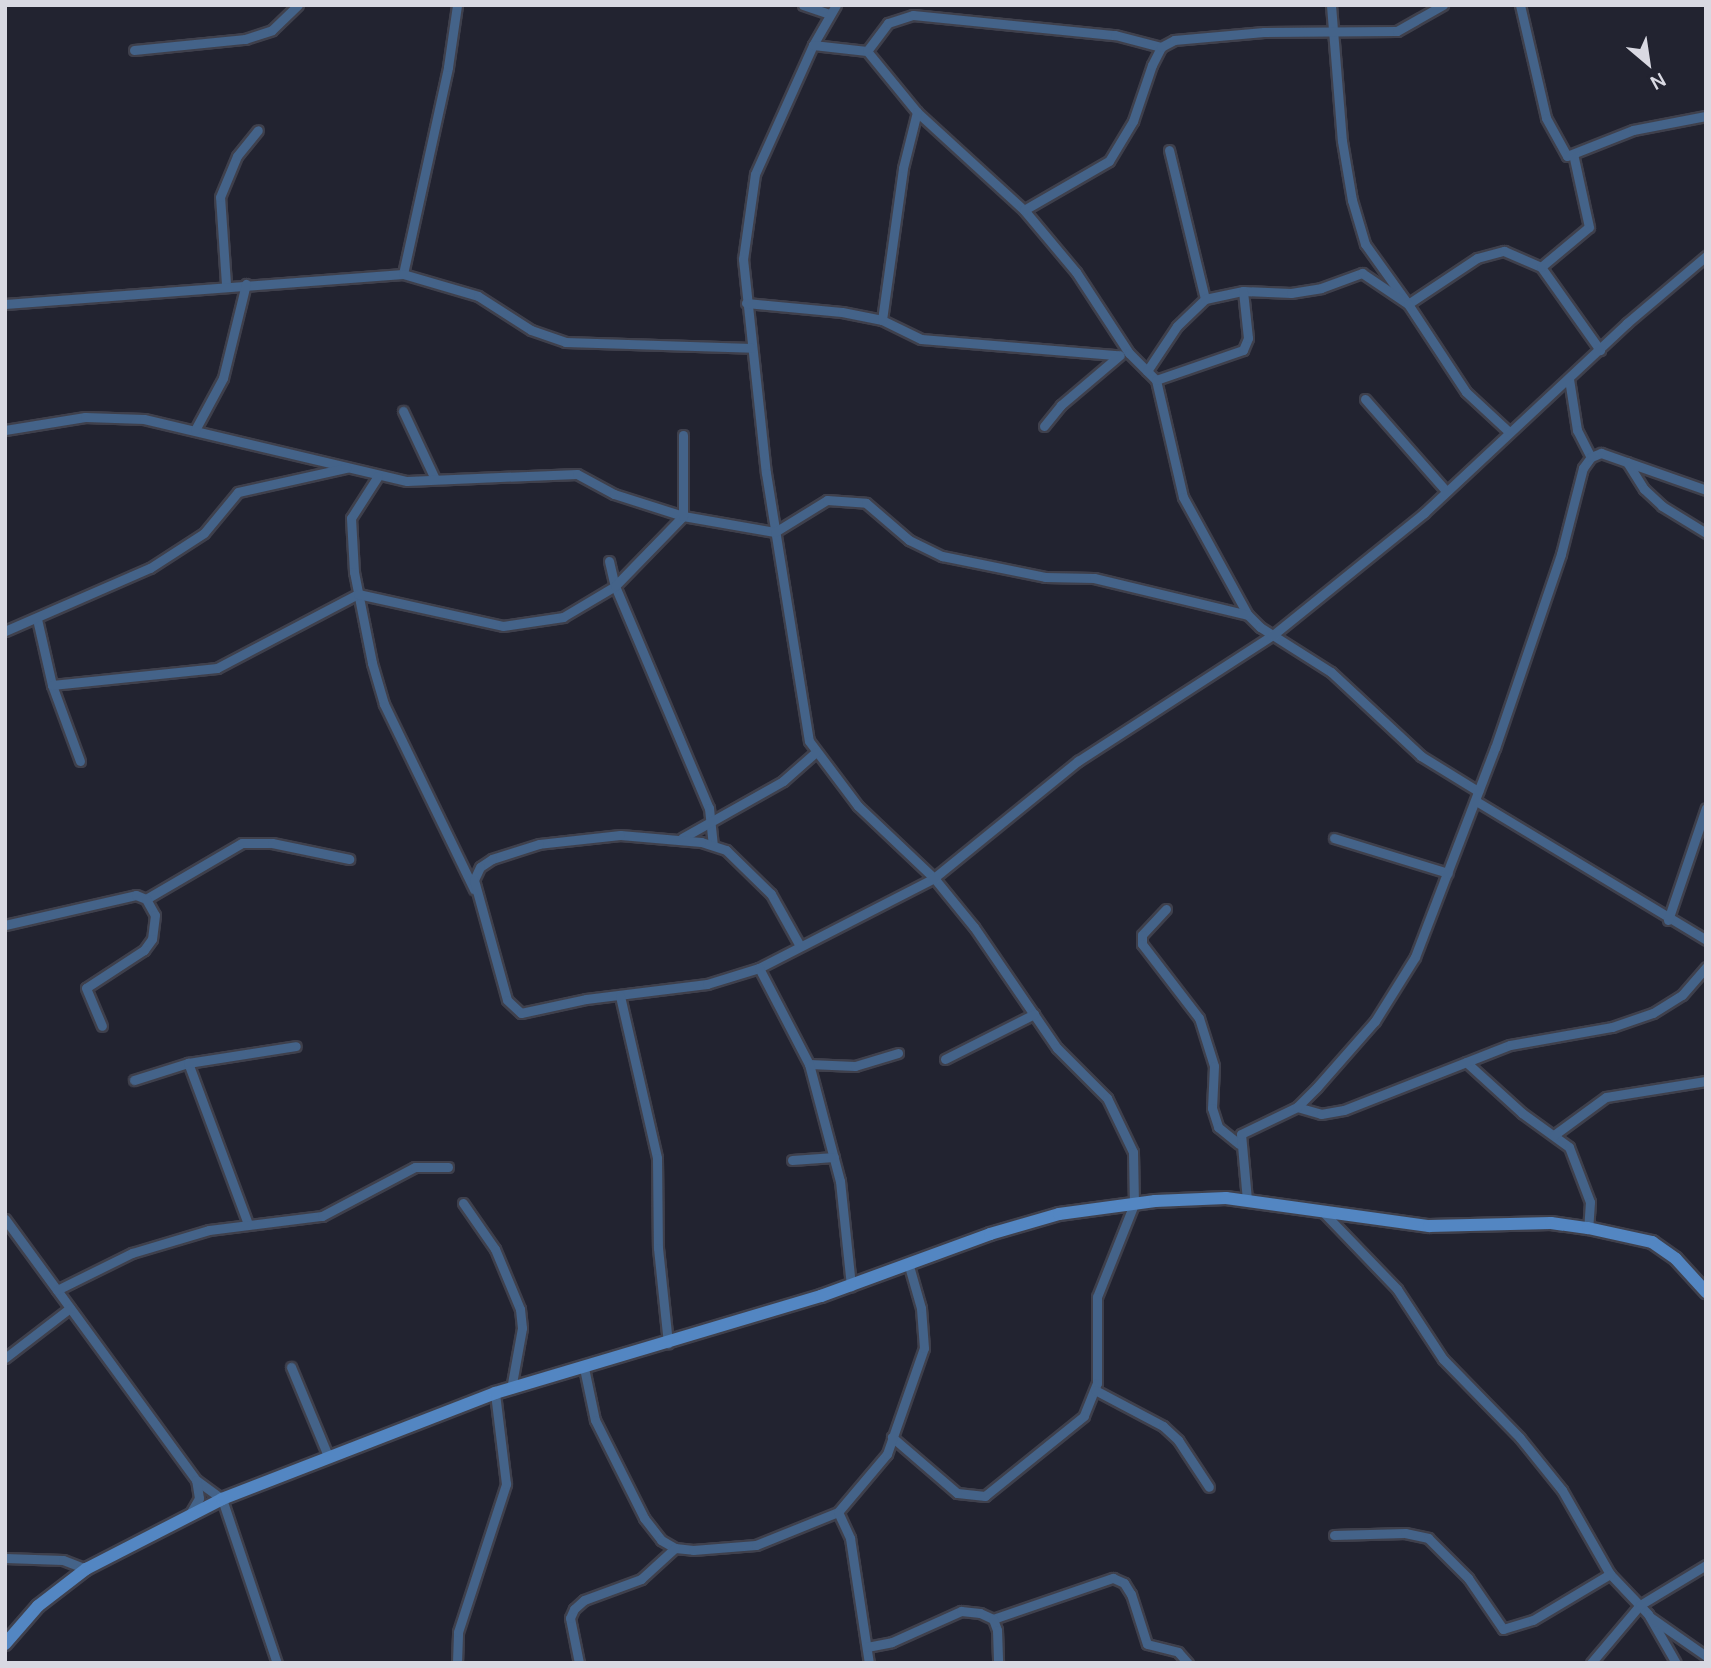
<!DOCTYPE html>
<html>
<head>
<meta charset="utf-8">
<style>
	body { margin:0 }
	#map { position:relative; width:1711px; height:1668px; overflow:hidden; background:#222330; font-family:Manrope,sans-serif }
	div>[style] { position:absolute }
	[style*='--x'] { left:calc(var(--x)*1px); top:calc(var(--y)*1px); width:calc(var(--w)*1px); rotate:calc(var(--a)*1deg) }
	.roads { filter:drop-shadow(2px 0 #3f404c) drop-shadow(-2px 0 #3f404c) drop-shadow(0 2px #3f404c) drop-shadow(0 -2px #3f404c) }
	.minor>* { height:9px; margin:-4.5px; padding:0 4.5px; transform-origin:4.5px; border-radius:4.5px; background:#446389 }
	.secondary>* { height:12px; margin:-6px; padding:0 6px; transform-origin:6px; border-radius:6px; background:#5386c2 }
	span { translate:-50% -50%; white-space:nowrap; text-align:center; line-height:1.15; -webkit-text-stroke:6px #222330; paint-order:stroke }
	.frame { position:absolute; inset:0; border:7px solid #d9d9e2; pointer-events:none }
	.north { position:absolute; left:1613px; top:28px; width:70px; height:70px; -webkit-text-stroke:5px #222330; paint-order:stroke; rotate:151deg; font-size:19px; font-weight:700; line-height:28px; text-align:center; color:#d9d9e2 }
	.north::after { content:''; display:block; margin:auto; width:24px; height:32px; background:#d9d9e2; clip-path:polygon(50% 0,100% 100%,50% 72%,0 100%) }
</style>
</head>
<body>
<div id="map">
	<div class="roads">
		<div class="minor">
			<i style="--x:803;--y:5;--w:28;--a:19"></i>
			<i style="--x:836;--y:5;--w:46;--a:119.9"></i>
			<i style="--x:813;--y:45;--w:141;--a:114.2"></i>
			<i style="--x:755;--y:174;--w:86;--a:98"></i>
			<i style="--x:743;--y:259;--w:215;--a:83.9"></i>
			<i style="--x:766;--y:473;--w:271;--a:80.9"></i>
			<i style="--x:809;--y:741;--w:81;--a:53"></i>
			<i style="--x:858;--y:806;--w:105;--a:43.5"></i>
			<i style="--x:934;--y:878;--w:63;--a:50.8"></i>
			<i style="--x:974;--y:927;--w:147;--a:55.6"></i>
			<i style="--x:1057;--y:1048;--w:71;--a:45"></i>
			<i style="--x:1107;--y:1098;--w:60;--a:64.3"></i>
			<i style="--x:1133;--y:1152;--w:52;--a:88.9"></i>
			<i style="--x:1134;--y:1204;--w:100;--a:111.7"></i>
			<i style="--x:1097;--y:1297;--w:86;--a:90"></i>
			<i style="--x:1097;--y:1383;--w:35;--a:112"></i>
			<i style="--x:1084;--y:1416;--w:127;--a:141.1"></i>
			<i style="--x:985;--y:1496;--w:28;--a:-174"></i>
			<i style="--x:957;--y:1493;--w:86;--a:-139.3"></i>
			<i style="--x:1331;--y:5;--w:136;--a:85.4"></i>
			<i style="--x:1342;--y:141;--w:60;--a:80.4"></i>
			<i style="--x:1352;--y:200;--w:46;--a:73.5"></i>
			<i style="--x:1365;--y:244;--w:74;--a:54.4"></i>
			<i style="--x:1408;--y:304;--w:83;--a:-33.7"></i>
			<i style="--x:1477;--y:258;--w:28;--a:-15"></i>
			<i style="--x:1504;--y:251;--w:40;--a:23.4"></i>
			<i style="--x:1541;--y:267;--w:102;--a:54.6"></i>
			<i style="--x:1520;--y:5;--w:116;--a:77"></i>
			<i style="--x:1546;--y:118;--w:43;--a:61.1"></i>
			<i style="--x:1567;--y:156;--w:71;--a:-21.5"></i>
			<i style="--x:1633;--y:130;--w:74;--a:-10.9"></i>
			<i style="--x:813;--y:45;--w:54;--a:6.3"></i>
			<i style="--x:867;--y:51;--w:79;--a:50.7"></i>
			<i style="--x:917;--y:112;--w:145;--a:42.5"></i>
			<i style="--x:1024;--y:210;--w:81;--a:50"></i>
			<i style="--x:1076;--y:272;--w:97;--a:56.8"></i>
			<i style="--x:1129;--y:353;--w:38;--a:45"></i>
			<i style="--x:1156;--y:380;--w:120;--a:77"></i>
			<i style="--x:1183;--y:497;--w:135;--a:61.2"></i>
			<i style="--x:1248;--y:615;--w:17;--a:45"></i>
			<i style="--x:1260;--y:627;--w:84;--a:32.4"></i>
			<i style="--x:1331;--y:672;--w:123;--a:43"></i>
			<i style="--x:1421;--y:756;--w:67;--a:31.6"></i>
			<i style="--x:134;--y:50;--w:112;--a:-5.7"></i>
			<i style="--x:245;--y:39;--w:28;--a:-18"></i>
			<i style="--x:272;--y:30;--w:36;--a:-44"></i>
			<i style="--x:867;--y:51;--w:35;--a:-53"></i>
			<i style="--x:888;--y:23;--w:26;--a:-18"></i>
			<i style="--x:913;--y:15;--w:203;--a:5.7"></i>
			<i style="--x:1115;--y:35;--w:48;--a:14.6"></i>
			<i style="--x:1169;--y:150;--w:153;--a:76.4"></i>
			<i style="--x:1024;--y:210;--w:98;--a:-30"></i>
			<i style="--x:1109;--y:161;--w:47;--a:-59"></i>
			<i style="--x:1133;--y:121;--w:59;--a:-71.3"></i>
			<i style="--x:1152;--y:65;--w:20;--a:-63"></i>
			<i style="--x:1161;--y:47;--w:15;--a:-28"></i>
			<i style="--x:1174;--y:40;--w:90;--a:-5.1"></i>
			<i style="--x:1264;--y:32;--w:133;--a:-0.4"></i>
			<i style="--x:1397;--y:31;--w:53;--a:-29.5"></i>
			<i style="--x:1541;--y:267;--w:62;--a:-39.8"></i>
			<i style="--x:1589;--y:227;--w:71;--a:-102.3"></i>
			<i style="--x:403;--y:274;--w:212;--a:-77.7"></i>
			<i style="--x:448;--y:67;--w:63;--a:-81.7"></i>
			<i style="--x:226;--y:284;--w:87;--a:-93.9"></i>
			<i style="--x:220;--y:197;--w:44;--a:-67.5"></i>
			<i style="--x:237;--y:156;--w:33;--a:-51"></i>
			<i style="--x:746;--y:303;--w:96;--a:5.4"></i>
			<i style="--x:842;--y:312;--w:41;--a:11.3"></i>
			<i style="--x:882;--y:320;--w:43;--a:26"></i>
			<i style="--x:921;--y:339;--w:197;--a:4.7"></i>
			<i style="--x:5;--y:304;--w:399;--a:-4.3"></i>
			<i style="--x:403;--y:274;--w:78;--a:16.3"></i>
			<i style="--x:478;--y:296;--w:63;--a:32.7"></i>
			<i style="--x:531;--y:330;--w:36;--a:19"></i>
			<i style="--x:565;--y:342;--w:187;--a:1.8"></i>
			<i style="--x:882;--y:320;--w:153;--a:-82.1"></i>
			<i style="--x:903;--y:168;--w:58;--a:-76"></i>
			<i style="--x:1147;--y:371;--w:54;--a:-56.3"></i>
			<i style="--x:1177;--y:326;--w:39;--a:-44"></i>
			<i style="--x:1205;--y:299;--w:39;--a:-12"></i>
			<i style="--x:1243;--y:291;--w:48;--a:2.4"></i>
			<i style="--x:1291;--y:293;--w:30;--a:-9"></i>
			<i style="--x:1321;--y:288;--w:44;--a:-20.1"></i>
			<i style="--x:1362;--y:273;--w:55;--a:34"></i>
			<i style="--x:1408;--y:304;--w:105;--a:56.6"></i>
			<i style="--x:1466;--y:392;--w:57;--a:42.9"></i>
			<i style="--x:1569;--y:379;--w:52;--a:81.1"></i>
			<i style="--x:1577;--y:430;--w:30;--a:63"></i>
			<i style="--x:1156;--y:380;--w:92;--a:-19"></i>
			<i style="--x:1243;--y:350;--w:13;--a:-67"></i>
			<i style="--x:1248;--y:338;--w:47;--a:-96.1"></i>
			<i style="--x:1365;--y:399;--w:123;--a:48.6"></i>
			<i style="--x:403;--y:411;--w:75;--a:64.8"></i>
			<i style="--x:1044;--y:426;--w:27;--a:-51"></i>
			<i style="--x:1061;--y:405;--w:77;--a:-40.3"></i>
			<i style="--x:5;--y:430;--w:81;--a:-9.2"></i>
			<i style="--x:85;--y:417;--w:59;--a:1.9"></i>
			<i style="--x:144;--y:419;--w:270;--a:13.3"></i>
			<i style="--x:407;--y:481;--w:170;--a:-2.4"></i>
			<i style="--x:577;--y:474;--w:42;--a:28.4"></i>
			<i style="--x:614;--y:494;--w:72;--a:17.7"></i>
			<i style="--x:683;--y:516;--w:93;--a:9.9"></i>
			<i style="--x:775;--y:532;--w:61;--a:-31.6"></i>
			<i style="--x:827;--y:500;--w:39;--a:4"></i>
			<i style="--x:866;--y:503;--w:57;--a:40.7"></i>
			<i style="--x:909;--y:540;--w:37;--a:26"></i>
			<i style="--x:942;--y:556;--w:105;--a:11.5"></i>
			<i style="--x:1045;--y:577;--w:49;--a:1.2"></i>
			<i style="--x:1094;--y:578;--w:158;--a:13.5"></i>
			<i style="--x:195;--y:430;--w:59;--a:-61.7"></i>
			<i style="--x:223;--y:378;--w:97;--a:-76.3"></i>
			<i style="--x:1627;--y:462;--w:32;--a:58"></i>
			<i style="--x:1644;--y:489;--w:25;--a:43"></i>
			<i style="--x:1662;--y:506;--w:52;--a:31.5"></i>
			<i style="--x:378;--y:476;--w:50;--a:122.7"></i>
			<i style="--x:351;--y:518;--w:54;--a:86.8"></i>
			<i style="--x:354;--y:572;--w:93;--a:78.8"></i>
			<i style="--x:372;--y:663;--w:43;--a:73.7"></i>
			<i style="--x:384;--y:704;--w:206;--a:64.1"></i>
			<i style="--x:609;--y:561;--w:26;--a:77"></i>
			<i style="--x:615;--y:586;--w:241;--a:67.1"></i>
			<i style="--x:709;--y:808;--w:37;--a:84"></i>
			<i style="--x:37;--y:619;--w:68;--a:77.2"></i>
			<i style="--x:52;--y:685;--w:81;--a:69.8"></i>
			<i style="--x:5;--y:631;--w:158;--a:-23.5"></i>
			<i style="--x:150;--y:568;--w:64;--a:-32.9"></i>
			<i style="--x:204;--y:533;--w:53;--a:-50.3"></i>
			<i style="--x:238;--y:492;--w:111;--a:-12.5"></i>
			<i style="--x:52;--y:685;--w:166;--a:-5.9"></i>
			<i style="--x:217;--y:668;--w:159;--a:-27.7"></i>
			<i style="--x:358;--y:594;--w:148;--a:12.4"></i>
			<i style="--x:503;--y:626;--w:61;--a:-8.5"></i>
			<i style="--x:563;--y:617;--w:61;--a:-30.8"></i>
			<i style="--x:615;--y:586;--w:98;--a:-45.8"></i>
			<i style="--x:683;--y:516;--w:81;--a:-90"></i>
			<i style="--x:1476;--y:801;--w:269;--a:31.1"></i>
			<i style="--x:682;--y:838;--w:116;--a:-29.4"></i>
			<i style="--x:783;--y:781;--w:44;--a:-41.3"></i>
			<i style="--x:1334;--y:838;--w:119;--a:17.1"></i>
			<i style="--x:146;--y:899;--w:111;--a:-30.3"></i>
			<i style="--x:242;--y:843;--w:30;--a:0"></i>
			<i style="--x:272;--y:843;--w:79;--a:11.7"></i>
			<i style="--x:1166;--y:909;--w:35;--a:133"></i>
			<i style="--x:1142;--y:935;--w:9;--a:90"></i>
			<i style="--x:1142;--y:944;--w:93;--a:52.4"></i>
			<i style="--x:1199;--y:1018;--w:50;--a:72.6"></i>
			<i style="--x:1214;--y:1066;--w:42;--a:92.7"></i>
			<i style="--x:1212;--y:1108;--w:20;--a:72"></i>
			<i style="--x:1218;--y:1127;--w:27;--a:39"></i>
			<i style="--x:1668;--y:920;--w:118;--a:-71.3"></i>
			<i style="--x:5;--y:925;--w:134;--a:-12.9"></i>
			<i style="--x:136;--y:895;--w:11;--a:22"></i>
			<i style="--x:146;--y:899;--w:18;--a:61"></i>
			<i style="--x:155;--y:915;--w:24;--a:97"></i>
			<i style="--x:152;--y:939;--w:14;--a:126"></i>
			<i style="--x:144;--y:950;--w:69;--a:146.8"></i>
			<i style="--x:86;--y:988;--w:41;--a:67.2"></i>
			<i style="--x:800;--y:946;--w:60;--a:-119.1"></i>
			<i style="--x:771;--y:894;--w:63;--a:-135.6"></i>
			<i style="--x:726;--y:850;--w:26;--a:-162"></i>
			<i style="--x:701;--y:842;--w:81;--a:-175.1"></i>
			<i style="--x:620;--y:835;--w:81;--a:173.7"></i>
			<i style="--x:539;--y:844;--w:49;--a:162.3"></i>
			<i style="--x:492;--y:859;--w:14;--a:146"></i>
			<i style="--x:480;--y:867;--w:14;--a:115"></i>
			<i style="--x:474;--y:880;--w:124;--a:74.6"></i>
			<i style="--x:507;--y:1000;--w:19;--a:43"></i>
			<i style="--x:521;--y:1013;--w:66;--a:-12.2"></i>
			<i style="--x:586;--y:999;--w:122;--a:-7.1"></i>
			<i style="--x:707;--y:984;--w:54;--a:-17.1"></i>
			<i style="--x:759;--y:968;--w:197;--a:-27.2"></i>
			<i style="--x:934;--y:878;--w:186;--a:-39.1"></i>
			<i style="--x:1078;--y:761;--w:232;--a:-32.9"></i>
			<i style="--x:1273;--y:635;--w:194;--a:-38.9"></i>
			<i style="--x:1424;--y:513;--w:278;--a:-43.1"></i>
			<i style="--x:1627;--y:323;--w:104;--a:-40.3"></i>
			<i style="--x:759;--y:968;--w:108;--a:62.5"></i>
			<i style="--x:809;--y:1064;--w:46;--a:2.5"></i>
			<i style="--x:855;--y:1066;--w:45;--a:-16.8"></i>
			<i style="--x:620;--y:996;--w:166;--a:77.1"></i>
			<i style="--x:657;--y:1158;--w:90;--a:89.4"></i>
			<i style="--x:658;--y:1248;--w:96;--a:84"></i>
			<i style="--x:945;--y:1059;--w:100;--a:-26.8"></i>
			<i style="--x:1466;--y:1062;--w:76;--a:42.3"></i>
			<i style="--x:1522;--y:1113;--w:58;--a:35.9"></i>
			<i style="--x:1569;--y:1147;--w:59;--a:69.1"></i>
			<i style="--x:1590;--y:1202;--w:26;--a:94"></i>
			<i style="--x:809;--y:1064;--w:121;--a:75.2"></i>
			<i style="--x:840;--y:1181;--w:106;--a:84"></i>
			<i style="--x:134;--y:1080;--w:57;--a:-17.5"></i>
			<i style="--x:1297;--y:1107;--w:25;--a:16"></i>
			<i style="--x:1321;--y:1114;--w:23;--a:-10"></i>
			<i style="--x:1344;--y:1110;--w:178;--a:-21.4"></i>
			<i style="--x:1510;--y:1045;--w:104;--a:-10"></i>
			<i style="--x:1612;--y:1027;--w:43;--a:-18.9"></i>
			<i style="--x:1653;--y:1013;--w:34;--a:-32"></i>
			<i style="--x:1682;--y:995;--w:37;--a:-49"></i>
			<i style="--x:1554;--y:1135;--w:64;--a:-36.2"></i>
			<i style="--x:1606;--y:1097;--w:101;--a:-9.1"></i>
			<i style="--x:792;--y:1160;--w:42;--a:-4.1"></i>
			<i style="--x:1247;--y:1200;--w:66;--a:-95.2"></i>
			<i style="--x:1241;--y:1134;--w:62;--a:-25.7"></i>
			<i style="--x:1297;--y:1107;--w:28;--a:-45"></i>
			<i style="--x:1317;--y:1087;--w:88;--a:-48.7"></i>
			<i style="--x:1375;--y:1021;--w:75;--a:-58"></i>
			<i style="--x:1415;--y:957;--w:224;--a:-69.1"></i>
			<i style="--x:1495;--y:748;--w:205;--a:-71.2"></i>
			<i style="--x:1561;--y:554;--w:89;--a:-75.7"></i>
			<i style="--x:1583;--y:468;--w:14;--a:-54"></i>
			<i style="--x:1591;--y:457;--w:11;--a:-22"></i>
			<i style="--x:1601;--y:453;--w:111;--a:19.4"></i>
			<i style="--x:463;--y:1203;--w:56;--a:55.2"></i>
			<i style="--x:495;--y:1249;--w:65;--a:67.4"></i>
			<i style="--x:520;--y:1309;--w:19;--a:84"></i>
			<i style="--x:522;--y:1328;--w:62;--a:100.2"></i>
			<i style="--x:1323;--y:1212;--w:107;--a:46.1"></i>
			<i style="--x:1397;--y:1289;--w:84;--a:56.7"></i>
			<i style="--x:1443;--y:1359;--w:110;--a:45.7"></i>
			<i style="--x:1520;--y:1438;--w:67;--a:51.1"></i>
			<i style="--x:1562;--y:1490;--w:97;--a:60.3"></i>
			<i style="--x:1610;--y:1574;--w:55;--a:46.5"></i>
			<i style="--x:1648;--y:1614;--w:56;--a:60.3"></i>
			<i style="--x:5;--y:1219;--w:323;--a:53.8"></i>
			<i style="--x:196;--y:1480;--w:32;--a:36"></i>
			<i style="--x:222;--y:1499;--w:173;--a:71.5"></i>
			<i style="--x:248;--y:1224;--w:172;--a:-110.4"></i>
			<i style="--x:188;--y:1063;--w:109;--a:-8.9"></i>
			<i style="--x:57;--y:1290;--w:84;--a:-26.3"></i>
			<i style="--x:132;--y:1253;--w:80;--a:-16.6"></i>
			<i style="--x:209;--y:1230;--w:114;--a:-7.1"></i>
			<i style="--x:322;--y:1216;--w:105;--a:-27.8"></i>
			<i style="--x:415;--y:1167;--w:33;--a:0"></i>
			<i style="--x:5;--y:1358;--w:82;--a:-37.6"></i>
			<i style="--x:291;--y:1367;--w:96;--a:67.4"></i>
			<i style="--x:584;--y:1368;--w:53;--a:78.1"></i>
			<i style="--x:595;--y:1420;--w:110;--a:63.4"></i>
			<i style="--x:644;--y:1518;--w:28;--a:52"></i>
			<i style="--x:661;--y:1540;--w:16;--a:30"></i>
			<i style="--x:675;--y:1548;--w:18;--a:6"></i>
			<i style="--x:693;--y:1550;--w:63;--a:-4.5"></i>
			<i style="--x:756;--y:1545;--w:88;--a:-21.9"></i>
			<i style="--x:838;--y:1512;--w:76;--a:-49.8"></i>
			<i style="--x:887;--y:1454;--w:112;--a:-70.8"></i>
			<i style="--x:924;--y:1348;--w:40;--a:-94.3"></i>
			<i style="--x:921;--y:1308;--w:44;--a:-105.9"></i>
			<i style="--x:1095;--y:1390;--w:77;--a:27.9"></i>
			<i style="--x:1163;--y:1426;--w:21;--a:43"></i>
			<i style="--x:1178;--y:1440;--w:56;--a:56.6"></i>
			<i style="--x:191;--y:1512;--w:16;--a:-60"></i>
			<i style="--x:199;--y:1498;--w:18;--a:-99"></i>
			<i style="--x:838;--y:1512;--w:29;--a:65"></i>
			<i style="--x:850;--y:1538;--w:126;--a:81.4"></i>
			<i style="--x:1334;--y:1535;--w:71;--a:-1.6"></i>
			<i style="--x:1405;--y:1533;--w:24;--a:12"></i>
			<i style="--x:1428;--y:1538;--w:57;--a:45"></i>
			<i style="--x:1468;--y:1578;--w:62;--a:55.5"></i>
			<i style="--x:1503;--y:1629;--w:31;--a:-17"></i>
			<i style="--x:1533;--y:1620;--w:90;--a:-30.9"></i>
			<i style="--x:5;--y:1558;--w:58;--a:2"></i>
			<i style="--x:63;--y:1560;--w:25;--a:21"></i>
			<i style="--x:1650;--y:1617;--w:68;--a:34.9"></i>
			<i style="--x:993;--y:1619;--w:127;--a:-18.9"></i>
			<i style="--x:1113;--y:1578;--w:12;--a:24"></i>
			<i style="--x:1124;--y:1583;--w:13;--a:58"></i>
			<i style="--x:1131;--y:1594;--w:52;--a:72.3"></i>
			<i style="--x:1147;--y:1644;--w:32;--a:14"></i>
			<i style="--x:1178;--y:1652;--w:15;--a:48"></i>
			<i style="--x:867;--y:1647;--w:25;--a:-11"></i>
			<i style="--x:892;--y:1642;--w:76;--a:-24.2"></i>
			<i style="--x:961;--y:1611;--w:19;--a:6"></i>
			<i style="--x:980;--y:1613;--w:14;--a:25"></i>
			<i style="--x:993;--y:1619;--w:12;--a:70"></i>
			<i style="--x:997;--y:1630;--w:33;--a:88"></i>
			<i style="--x:457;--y:1663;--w:31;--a:-88"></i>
			<i style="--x:458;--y:1632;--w:156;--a:-72"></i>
			<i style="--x:506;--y:1484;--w:92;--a:-96.9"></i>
			<i style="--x:579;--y:1663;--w:46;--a:-101.3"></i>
			<i style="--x:570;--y:1618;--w:10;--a:-66"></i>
			<i style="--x:574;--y:1609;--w:13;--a:-42"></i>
			<i style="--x:584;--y:1600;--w:61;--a:-20.2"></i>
			<i style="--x:641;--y:1579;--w:46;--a:-42.4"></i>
			<i style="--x:1591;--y:1663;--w:76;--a:-49.8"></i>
			<i style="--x:1640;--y:1605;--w:77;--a:-31.2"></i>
		</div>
		<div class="secondary">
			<i style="--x:5;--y:1644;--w:50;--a:-49"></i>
			<i style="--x:38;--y:1606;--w:61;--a:-37.6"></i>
			<i style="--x:86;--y:1569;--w:153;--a:-27.2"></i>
			<i style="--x:222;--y:1499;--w:293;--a:-21.2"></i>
			<i style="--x:495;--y:1393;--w:340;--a:-16.6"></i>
			<i style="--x:821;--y:1296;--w:180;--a:-20.1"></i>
			<i style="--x:990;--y:1234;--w:72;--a:-16.2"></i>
			<i style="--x:1059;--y:1214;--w:97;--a:-7.7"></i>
			<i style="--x:1155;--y:1201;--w:71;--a:-2.4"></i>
			<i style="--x:1226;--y:1198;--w:205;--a:7.9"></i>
			<i style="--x:1429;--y:1226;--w:122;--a:-1.4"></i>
			<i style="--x:1551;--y:1223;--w:37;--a:8"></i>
			<i style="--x:1588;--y:1228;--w:66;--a:12.3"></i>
			<i style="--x:1652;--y:1242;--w:29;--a:35"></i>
			<i style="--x:1676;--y:1259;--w:45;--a:47.7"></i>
		</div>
	</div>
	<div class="frame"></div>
	<div class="north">N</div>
</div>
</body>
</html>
